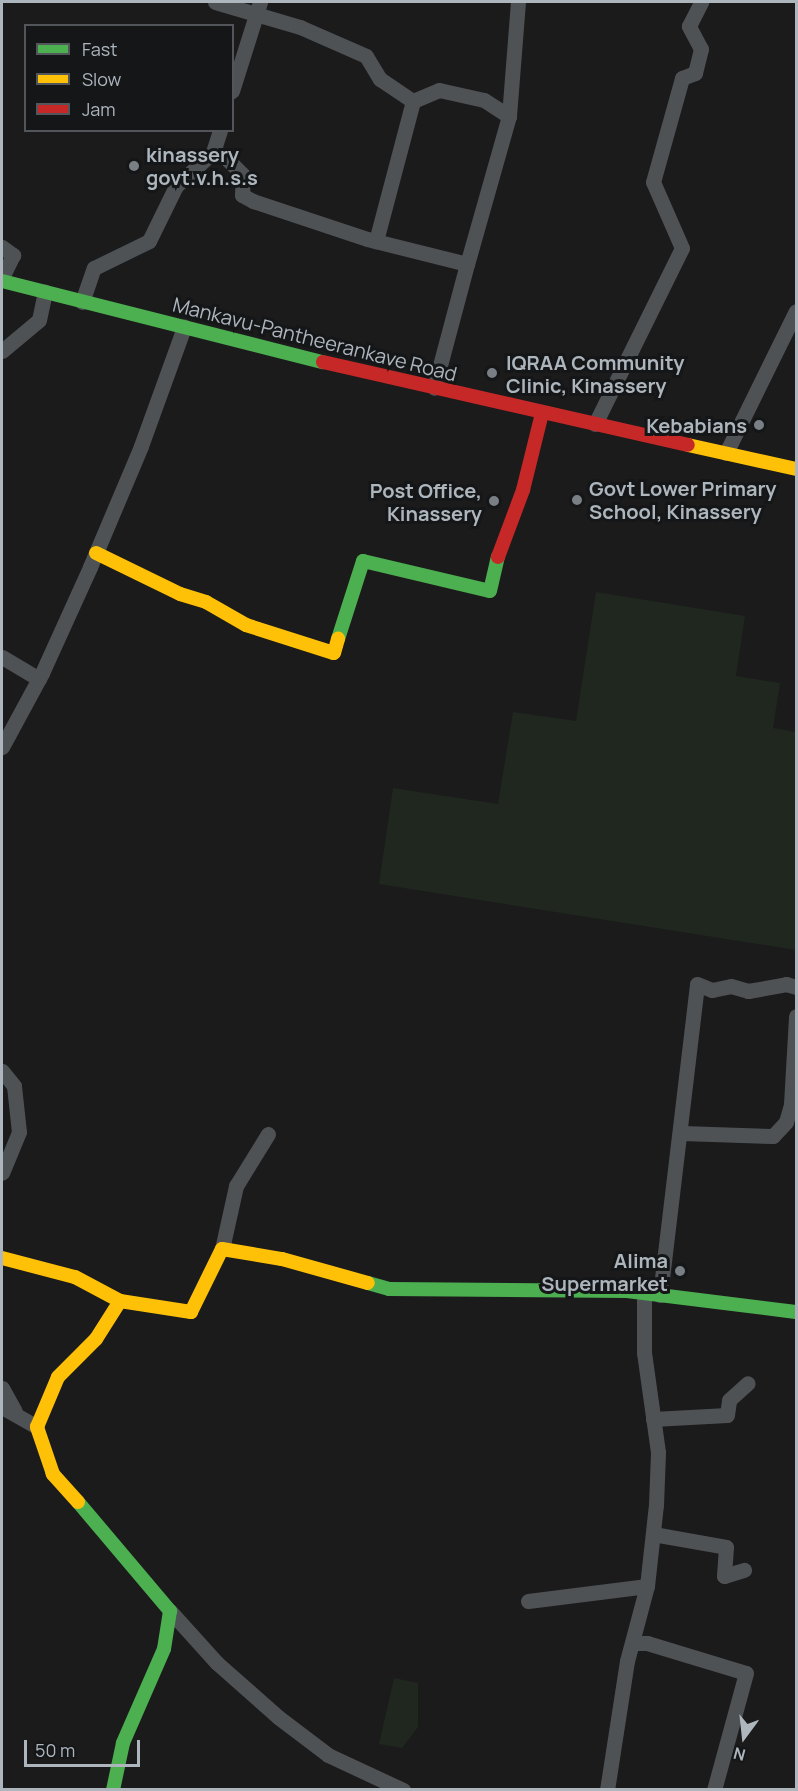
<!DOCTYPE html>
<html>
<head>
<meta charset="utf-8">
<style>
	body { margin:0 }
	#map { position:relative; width:798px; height:1791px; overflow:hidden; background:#1b1b1c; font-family:Manrope,sans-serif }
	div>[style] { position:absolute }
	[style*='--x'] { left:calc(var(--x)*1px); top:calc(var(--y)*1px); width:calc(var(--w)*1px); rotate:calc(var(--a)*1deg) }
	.green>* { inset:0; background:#1f271f }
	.street>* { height:15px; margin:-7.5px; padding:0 7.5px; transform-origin:7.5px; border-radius:7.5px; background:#4f5255 }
	.fast>* { height:14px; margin:-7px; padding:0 7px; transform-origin:7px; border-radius:7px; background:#4caf50 }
	.slow>* { height:14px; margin:-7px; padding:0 7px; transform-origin:7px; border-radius:7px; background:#ffc107 }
	.jam>* { height:14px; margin:-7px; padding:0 7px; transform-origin:7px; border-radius:7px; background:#c62828 }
	.dots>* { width:16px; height:16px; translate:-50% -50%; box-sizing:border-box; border:3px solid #151618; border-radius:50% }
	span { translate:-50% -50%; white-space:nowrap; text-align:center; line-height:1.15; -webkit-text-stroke:6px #151618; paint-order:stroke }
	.poi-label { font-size:20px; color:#adb5bd; font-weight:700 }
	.left { translate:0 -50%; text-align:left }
	.right { translate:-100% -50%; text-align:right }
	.street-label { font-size:20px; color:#adb5bd }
	.frame { position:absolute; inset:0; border:3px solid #adb5bd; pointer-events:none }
	.legend { position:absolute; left:24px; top:24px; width:210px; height:108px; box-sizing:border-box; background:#151618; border:2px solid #52565a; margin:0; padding:8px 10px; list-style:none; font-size:18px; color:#adb5bd }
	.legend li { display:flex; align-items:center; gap:12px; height:30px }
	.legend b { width:30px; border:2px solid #52565a }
	.north { position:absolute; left:714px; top:1707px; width:60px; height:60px; -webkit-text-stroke:4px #151618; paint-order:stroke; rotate:195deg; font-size:16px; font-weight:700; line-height:24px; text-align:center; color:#adb5bd }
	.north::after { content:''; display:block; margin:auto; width:21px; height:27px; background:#adb5bd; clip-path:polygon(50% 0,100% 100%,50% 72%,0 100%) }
	.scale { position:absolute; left:24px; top:1740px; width:116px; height:27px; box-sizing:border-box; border:3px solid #adb5bd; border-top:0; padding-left:8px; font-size:18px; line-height:21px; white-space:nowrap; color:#adb5bd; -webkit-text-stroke:4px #151618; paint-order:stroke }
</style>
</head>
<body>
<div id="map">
	<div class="green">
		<i style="clip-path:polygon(596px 592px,745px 616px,736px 676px,780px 683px,773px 728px,796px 732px,796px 950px,379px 884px,393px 788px,498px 804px,513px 712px,576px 721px)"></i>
		<i style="clip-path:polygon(394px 1678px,418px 1683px,418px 1727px,402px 1748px,379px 1744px)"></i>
	</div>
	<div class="street">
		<i style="--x:215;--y:2;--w:89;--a:16.4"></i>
		<i style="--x:300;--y:27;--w:72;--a:23.7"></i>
		<i style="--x:366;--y:56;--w:27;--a:59"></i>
		<i style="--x:380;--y:79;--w:40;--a:34"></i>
		<i style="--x:413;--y:101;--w:145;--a:104.8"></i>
		<i style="--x:232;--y:91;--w:93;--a:-72.5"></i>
		<i style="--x:413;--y:101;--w:28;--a:-23"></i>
		<i style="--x:439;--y:90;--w:46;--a:12.5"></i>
		<i style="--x:484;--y:100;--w:30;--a:33"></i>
		<i style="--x:509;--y:116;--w:154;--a:105.8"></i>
		<i style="--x:509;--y:116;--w:114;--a:-85.5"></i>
		<i style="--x:213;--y:152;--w:10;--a:17"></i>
		<i style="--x:223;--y:155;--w:28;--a:45"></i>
		<i style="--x:243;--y:175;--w:20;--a:93"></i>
		<i style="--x:242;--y:195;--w:13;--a:29"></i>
		<i style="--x:253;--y:201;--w:120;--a:18.4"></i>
		<i style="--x:367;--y:239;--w:103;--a:14"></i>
		<i style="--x:467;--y:264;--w:128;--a:104.9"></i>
		<i style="--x:2;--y:247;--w:14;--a:36"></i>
		<i style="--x:13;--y:255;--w:25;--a:116"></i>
		<i style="--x:82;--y:302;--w:36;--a:-71"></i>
		<i style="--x:94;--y:268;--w:61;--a:-26.1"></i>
		<i style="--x:149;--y:241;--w:61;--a:-63.9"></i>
		<i style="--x:176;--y:186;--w:50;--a:-42.6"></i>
		<i style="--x:213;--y:152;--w:23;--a:-72"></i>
		<i style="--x:2;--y:351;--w:48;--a:-40"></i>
		<i style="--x:39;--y:320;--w:29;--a:-78"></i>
		<i style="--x:595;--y:424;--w:196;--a:-63.7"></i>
		<i style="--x:682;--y:248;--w:72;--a:-113.7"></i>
		<i style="--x:653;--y:182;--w:108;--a:-74.4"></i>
		<i style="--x:682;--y:78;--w:14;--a:-21"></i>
		<i style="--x:695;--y:73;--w:25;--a:-76"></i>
		<i style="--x:701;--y:49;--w:26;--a:-118"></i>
		<i style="--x:689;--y:26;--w:27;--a:-63"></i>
		<i style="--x:726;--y:453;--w:158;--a:-63.8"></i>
		<i style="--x:2;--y:657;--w:43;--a:30.7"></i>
		<i style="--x:2;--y:747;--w:84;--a:-61.6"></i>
		<i style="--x:42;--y:673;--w:116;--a:-65.6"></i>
		<i style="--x:90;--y:567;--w:131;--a:-67.1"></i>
		<i style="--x:141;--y:446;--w:127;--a:-70.1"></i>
		<i style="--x:2;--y:1071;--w:19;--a:51"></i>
		<i style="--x:14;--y:1086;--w:46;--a:83.8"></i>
		<i style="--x:19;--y:1132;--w:44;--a:112.5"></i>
		<i style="--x:682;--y:1133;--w:91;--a:1.9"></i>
		<i style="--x:773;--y:1136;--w:19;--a:-47"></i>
		<i style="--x:786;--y:1122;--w:19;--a:-74"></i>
		<i style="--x:791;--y:1104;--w:88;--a:-86.7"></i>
		<i style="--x:222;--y:1249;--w:65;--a:-77.5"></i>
		<i style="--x:236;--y:1186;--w:61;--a:-58.4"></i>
		<i style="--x:660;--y:1295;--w:313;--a:-83.2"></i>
		<i style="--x:697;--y:984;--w:16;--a:22"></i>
		<i style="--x:712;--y:990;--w:19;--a:-12"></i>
		<i style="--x:731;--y:986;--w:18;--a:16"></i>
		<i style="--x:748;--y:991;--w:39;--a:-10"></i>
		<i style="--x:786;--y:984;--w:10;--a:17"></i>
		<i style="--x:2;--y:1388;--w:26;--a:61"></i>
		<i style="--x:2;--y:1407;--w:40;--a:29.7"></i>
		<i style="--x:653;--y:1419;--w:74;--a:-3.1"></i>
		<i style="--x:727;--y:1415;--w:15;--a:-82"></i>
		<i style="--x:729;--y:1400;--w:25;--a:-42"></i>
		<i style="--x:653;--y:1534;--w:74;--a:10.1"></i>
		<i style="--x:726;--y:1547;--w:29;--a:94"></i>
		<i style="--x:724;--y:1576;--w:21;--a:-17"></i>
		<i style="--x:528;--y:1601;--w:120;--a:-7.2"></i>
		<i style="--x:170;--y:1611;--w:70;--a:47.9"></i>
		<i style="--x:217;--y:1663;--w:81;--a:41.5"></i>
		<i style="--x:278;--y:1717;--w:63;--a:37.2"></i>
		<i style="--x:328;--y:1755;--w:83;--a:25"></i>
		<i style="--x:633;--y:1643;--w:14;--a:0"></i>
		<i style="--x:647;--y:1643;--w:103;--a:16.9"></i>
		<i style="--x:746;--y:1673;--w:121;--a:105.3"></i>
		<i style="--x:607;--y:1790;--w:131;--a:-81.2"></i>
		<i style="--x:627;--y:1661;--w:78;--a:-75.1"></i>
		<i style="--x:647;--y:1586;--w:81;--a:-83.7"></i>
		<i style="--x:656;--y:1505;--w:53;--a:-87.8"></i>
		<i style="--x:658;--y:1452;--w:100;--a:-98"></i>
		<i style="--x:644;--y:1353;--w:60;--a:-90"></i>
	</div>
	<div class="fast">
		<i style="--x:2;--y:281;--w:331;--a:14.2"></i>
		<i style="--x:338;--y:639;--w:82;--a:-72.2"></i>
		<i style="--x:363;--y:561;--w:130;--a:13.3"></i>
		<i style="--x:490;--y:591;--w:35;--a:-77"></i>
		<i style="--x:368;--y:1283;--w:22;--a:16"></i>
		<i style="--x:389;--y:1289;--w:238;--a:0.5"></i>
		<i style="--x:627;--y:1291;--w:170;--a:7.1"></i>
		<i style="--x:78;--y:1502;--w:143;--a:49.8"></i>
		<i style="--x:170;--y:1611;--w:38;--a:99"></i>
		<i style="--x:164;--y:1649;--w:103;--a:113.6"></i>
		<i style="--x:123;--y:1743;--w:48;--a:102"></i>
	</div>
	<div class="slow">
		<i style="--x:688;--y:445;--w:111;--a:12.5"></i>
		<i style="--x:96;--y:553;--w:93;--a:26"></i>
		<i style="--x:180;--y:594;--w:27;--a:17"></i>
		<i style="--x:206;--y:602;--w:46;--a:29.9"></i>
		<i style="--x:246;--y:625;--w:92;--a:17.7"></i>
		<i style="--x:334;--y:653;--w:15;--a:-74"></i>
		<i style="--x:2;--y:1258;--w:75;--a:14.6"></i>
		<i style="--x:75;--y:1277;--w:51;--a:28.1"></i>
		<i style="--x:120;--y:1301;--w:72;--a:8.8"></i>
		<i style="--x:191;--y:1312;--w:70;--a:-63.8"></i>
		<i style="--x:222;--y:1249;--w:61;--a:9.5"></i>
		<i style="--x:282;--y:1259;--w:89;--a:15.6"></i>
		<i style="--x:78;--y:1502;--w:38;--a:-132"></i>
		<i style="--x:53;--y:1474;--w:50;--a:-108.8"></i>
		<i style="--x:37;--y:1427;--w:54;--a:-67.2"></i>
		<i style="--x:58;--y:1377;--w:54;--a:-45"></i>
		<i style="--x:96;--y:1339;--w:45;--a:-57.7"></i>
	</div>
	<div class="jam">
		<i style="--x:323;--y:362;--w:374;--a:12.8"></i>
		<i style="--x:498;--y:557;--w:72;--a:-69.5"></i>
		<i style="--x:523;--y:490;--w:79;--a:-76.1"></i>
	</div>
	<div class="dots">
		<i style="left:134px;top:166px;background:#7a7f85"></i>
		<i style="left:492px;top:373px;background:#7a7f85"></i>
		<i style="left:759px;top:425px;background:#7a7f85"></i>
		<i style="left:577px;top:500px;background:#7a7f85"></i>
		<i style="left:494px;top:501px;background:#7a7f85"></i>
		<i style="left:680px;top:1271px;background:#7a7f85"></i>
	</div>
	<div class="poi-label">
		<span class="left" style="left:146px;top:166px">kinassery<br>govt.v.h.s.s</span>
		<span class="left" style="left:506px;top:374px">IQRAA Community<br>Clinic, Kinassery</span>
		<span class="right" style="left:747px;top:425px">Kebabians</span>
		<span class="left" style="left:589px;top:500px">Govt Lower Primary<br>School, Kinassery</span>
		<span class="right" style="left:482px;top:502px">Post Office,<br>Kinassery</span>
		<span class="right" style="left:668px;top:1272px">Alima<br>Supermarket</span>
	</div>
	<div class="street-label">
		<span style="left:315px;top:339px;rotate:14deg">Mankavu-Pantheerankave Road</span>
	</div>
	<div class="frame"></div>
	<ul class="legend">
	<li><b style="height:8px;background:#4caf50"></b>Fast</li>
	<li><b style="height:8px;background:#ffc107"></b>Slow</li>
	<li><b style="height:8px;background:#c62828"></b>Jam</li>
	</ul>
	<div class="north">N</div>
	<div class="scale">50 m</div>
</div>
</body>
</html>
